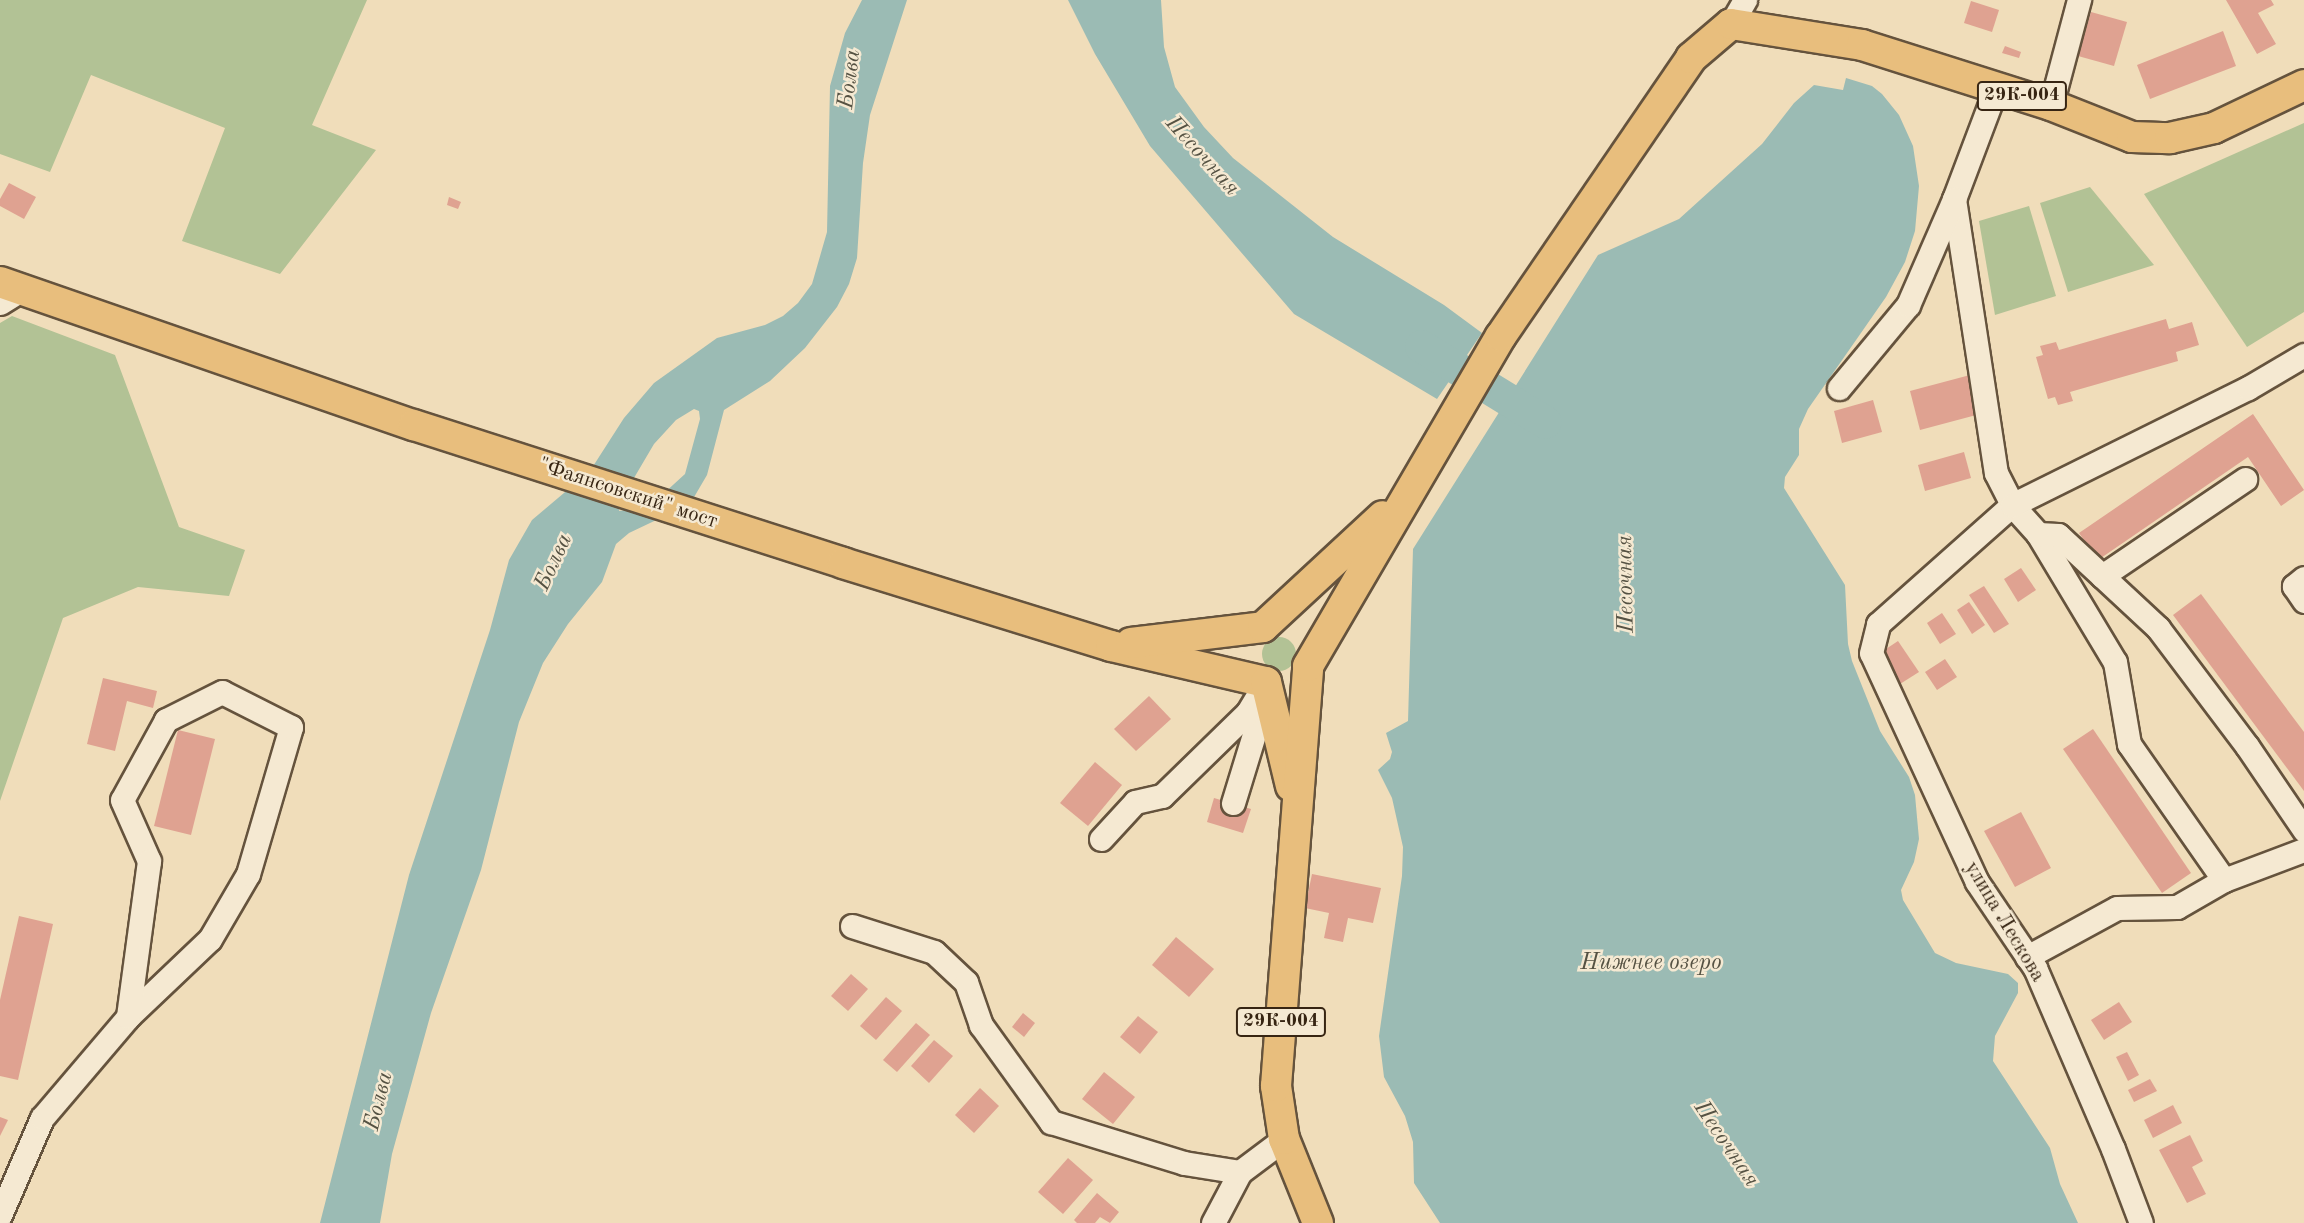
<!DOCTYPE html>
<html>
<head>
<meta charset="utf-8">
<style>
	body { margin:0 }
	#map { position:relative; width:2304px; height:1223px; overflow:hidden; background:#f0ddba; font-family:"Old Standard TT",serif }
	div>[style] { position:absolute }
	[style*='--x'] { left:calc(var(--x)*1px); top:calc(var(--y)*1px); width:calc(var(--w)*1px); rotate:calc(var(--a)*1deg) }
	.green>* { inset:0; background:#b2c295 }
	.round { border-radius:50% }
	.water>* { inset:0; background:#9bbbb4 }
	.river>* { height:33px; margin:-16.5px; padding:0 16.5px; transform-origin:16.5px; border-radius:16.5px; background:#9bbbb4 }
	.building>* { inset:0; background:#dfa291 }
	.roads { filter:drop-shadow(2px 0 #65533d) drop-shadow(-2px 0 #65533d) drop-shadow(0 2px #65533d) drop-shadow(0 -2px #65533d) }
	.minor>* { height:23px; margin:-11.5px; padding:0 11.5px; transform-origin:11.5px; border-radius:11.5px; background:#f5e9d2 }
	.major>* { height:30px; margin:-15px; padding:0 15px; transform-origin:15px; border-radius:15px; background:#e8be7d }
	span { translate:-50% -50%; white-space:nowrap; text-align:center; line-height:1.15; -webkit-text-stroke:5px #f5e9d2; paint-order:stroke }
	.shield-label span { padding:2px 5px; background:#f5e9d2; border:2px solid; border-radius:5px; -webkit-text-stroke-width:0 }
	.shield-label { font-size:19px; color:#372513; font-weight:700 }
	.street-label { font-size:21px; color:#372513 }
	.water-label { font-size:23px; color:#555243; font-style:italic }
</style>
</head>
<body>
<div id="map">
	<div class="green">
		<i style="clip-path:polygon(0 0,367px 0,312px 125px,376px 150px,280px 274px,182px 241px,225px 128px,91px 75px,50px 172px,0 154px)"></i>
		<i style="clip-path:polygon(2304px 123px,2304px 312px,2247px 347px,2144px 194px)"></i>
		<i style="clip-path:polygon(2090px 187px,2154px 265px,2068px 292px,2040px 203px)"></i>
		<i style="clip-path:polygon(2029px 206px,2056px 296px,1995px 315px,1979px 221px)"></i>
		<i style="clip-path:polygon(12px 316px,115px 355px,179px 527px,245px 550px,229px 596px,138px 587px,63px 618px,0 801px,0 323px)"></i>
		<i class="round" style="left:1262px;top:637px;width:34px;height:34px"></i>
	</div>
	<div class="water">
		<i style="clip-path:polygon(evenodd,862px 0,907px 0,870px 115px,863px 163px,857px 258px,849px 284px,837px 307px,805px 348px,770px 381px,724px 410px,707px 475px,690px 504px,629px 533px,616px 544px,602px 582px,568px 624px,543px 663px,519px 722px,481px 870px,431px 1013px,392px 1154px,380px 1223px,320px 1223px,409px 875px,490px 630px,509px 560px,532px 520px,590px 471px,624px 418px,654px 383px,717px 338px,765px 325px,783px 316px,798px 303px,812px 284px,827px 232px,830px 86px,845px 33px,862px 0,694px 409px,699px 411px,700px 419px,685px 474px,662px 495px,632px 509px,619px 511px,621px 500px,654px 444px,676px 420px,694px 409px)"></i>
		<i style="clip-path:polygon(1068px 0,1161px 0,1164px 47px,1175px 87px,1204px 127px,1233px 158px,1333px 237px,1444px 305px,1482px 333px,1437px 399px,1294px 314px,1150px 146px,1095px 54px)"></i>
		<i style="clip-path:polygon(1846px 78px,1872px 86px,1882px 94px,1899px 115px,1913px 146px,1919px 186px,1915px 231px,1905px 262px,1886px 297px,1808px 409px,1799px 429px,1799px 455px,1785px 477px,1784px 488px,1845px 585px,1848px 644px,1852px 661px,1880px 731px,1909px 777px,1915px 795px,1919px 839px,1914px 862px,1901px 890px,1903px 900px,1935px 953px,1956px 963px,2008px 974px,2018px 983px,2018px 993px,1995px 1036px,1993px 1061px,2050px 1148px,2060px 1184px,2078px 1223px,1440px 1223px,1414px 1183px,1413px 1142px,1405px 1116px,1384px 1077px,1379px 1036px,1402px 876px,1403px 847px,1392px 798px,1378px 770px,1390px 759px,1392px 752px,1386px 733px,1408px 721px,1413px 549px,1598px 255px,1679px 219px,1762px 144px,1794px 103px,1814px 85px,1843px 90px)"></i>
	</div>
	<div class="river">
		<i style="--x:1421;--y:346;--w:145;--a:31.5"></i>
	</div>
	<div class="building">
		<i style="clip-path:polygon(2226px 0,2271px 0,2274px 5px,2258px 13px,2276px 44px,2257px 54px)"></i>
		<i style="clip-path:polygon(1971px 1px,1999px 10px,1992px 32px,1964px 23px)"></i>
		<i style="clip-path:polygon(2091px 12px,2127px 22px,2114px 66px,2078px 56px)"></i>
		<i style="clip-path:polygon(2223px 31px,2236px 66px,2150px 99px,2137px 65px)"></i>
		<i style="clip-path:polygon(2005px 46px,2021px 52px,2019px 58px,2002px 53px)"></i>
		<i style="clip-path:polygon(9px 183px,36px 197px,24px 219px,0 206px,0 199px)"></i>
		<i style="clip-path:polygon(449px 197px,461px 202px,458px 209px,447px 205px)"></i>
		<i style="clip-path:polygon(2166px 319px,2169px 329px,2192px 322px,2199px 345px,2176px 352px,2178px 361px,2070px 392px,2073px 401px,2058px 405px,2055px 397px,2048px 399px,2036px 357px,2043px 355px,2040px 346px,2056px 342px,2059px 350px)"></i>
		<i style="clip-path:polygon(1970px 375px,1980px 414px,1920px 430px,1910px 391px)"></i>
		<i style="clip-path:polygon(1873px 400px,1882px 432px,1842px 443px,1834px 411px)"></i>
		<i style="clip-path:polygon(2253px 414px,2304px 490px,2281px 506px,2248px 457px,2098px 560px,2079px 533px)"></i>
		<i style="clip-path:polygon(1964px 452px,1971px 478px,1925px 491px,1918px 465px)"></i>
		<i style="clip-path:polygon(2021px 568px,2036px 590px,2018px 602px,2004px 579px)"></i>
		<i style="clip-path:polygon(1984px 586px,2009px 624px,1994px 633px,1969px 595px)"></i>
		<i style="clip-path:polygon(2201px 594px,2304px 732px,2304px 791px,2173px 615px)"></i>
		<i style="clip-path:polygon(1969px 602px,1985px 625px,1972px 634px,1957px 610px)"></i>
		<i style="clip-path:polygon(1942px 613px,1956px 634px,1940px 644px,1927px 623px)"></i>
		<i style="clip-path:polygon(1898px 641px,1919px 672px,1900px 684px,1880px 653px)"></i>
		<i style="clip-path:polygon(1945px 659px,1957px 677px,1937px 690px,1925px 672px)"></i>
		<i style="clip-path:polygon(103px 678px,157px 691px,153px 708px,127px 701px,115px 751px,87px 744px)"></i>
		<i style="clip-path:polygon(1149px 696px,1171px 719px,1136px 751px,1114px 729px)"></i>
		<i style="clip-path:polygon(2093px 729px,2191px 873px,2162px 893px,2063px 749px)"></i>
		<i style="clip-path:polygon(178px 730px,215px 739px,191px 835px,154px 826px)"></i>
		<i style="clip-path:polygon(1095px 762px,1122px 785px,1088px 826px,1060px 803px)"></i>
		<i style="clip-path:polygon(1214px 798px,1251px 809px,1243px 833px,1207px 822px)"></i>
		<i style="clip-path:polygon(2021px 812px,2051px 868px,2015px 887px,1984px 831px)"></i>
		<i style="clip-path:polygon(1312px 874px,1381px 888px,1373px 923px,1348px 918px,1343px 942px,1324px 938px,1329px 913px,1305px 908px)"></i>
		<i style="clip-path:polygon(19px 916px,53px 924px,18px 1080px,0 1076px,0 1000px)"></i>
		<i style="clip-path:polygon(1176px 937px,1214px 969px,1189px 997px,1152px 965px)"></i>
		<i style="clip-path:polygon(851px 974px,868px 989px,848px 1011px,831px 996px)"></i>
		<i style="clip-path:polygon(886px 997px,902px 1011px,876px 1040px,860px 1026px)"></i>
		<i style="clip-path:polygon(2119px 1002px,2132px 1022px,2104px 1040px,2091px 1020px)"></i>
		<i style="clip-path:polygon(1023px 1013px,1035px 1023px,1024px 1037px,1012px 1027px)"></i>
		<i style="clip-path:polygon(1138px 1016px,1158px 1032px,1140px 1054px,1120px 1037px)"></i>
		<i style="clip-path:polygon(916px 1023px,930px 1035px,897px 1072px,883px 1060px)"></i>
		<i style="clip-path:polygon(934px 1040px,953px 1056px,929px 1083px,911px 1066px)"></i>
		<i style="clip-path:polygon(2127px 1052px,2139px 1075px,2128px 1081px,2116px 1057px)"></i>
		<i style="clip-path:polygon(1104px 1072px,1135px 1097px,1113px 1124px,1082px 1099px)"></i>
		<i style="clip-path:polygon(2150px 1079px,2157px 1091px,2134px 1102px,2128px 1090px)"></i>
		<i style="clip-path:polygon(980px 1088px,999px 1106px,974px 1133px,955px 1115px)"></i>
		<i style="clip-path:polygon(2173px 1105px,2182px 1123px,2153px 1138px,2144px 1120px)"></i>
		<i style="clip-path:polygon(0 1117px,8px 1120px,0 1136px)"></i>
		<i style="clip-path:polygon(2190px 1135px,2203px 1161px,2192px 1167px,2206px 1194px,2187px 1203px,2159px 1150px)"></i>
		<i style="clip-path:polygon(1068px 1158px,1093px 1180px,1063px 1214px,1038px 1192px)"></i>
		<i style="clip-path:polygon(1097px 1193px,1119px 1212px,1110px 1223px,1100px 1217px,1095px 1223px,1077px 1223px,1074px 1220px)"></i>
	</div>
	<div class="roads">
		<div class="minor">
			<i style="--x:1731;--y:24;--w:28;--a:-60"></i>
			<i style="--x:1996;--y:88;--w:119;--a:110.7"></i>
			<i style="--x:1954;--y:199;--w:277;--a:81.3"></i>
			<i style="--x:1996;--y:473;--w:36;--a:63"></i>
			<i style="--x:2012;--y:505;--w:39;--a:48"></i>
			<i style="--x:2038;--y:534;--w:149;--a:59"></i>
			<i style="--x:2115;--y:662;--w:83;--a:80.3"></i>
			<i style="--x:2129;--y:744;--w:166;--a:55.1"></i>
			<i style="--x:2224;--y:880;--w:85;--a:-20.6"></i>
			<i style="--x:2051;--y:105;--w:109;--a:-75.1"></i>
			<i style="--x:0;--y:303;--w:26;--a:-32"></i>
			<i style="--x:1839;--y:388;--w:108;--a:-50.3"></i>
			<i style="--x:1908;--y:305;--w:116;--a:-66.5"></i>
			<i style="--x:2038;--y:534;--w:20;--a:3"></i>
			<i style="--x:2058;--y:535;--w:137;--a:42.9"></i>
			<i style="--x:2158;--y:628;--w:148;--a:53"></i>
			<i style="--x:2247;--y:746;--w:102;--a:55.8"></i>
			<i style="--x:2102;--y:576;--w:173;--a:-34.1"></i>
			<i style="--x:2304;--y:578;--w:13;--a:141"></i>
			<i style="--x:2294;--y:586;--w:18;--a:56"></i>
			<i style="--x:1233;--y:803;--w:75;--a:-73"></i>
			<i style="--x:1255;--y:731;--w:20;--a:-110"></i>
			<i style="--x:1101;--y:839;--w:50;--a:-47.4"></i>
			<i style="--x:1135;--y:802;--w:28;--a:-13"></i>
			<i style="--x:1162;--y:796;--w:120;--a:-44.3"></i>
			<i style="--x:1248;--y:712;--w:35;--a:-59"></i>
			<i style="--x:852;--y:926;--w:86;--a:17.6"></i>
			<i style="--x:934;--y:952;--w:44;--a:43.2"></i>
			<i style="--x:966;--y:982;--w:46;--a:70.8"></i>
			<i style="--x:981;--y:1025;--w:120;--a:54.2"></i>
			<i style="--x:1051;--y:1122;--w:139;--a:17.1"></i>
			<i style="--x:1184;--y:1163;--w:57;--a:9.1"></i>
			<i style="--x:2027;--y:957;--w:102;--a:-28.6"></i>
			<i style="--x:2117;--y:908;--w:60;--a:-1"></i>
			<i style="--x:2177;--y:907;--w:54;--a:-29.9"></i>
			<i style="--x:0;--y:1215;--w:106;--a:-66.6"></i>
			<i style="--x:42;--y:1118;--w:133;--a:-49.6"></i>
			<i style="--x:128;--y:1017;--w:113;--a:-43.6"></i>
			<i style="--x:210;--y:939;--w:75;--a:-59.7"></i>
			<i style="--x:248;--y:874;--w:153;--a:-73.7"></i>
			<i style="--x:291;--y:727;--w:77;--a:-153.1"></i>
			<i style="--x:222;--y:692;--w:63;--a:153.4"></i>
			<i style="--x:166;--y:720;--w:91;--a:118.8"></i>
			<i style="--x:122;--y:800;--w:67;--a:66.1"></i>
			<i style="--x:149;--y:861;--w:157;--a:97.7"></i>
			<i style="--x:1213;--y:1223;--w:58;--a:-62.1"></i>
			<i style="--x:1240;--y:1172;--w:55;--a:-36.9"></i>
			<i style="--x:2141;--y:1223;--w:79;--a:-110.7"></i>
			<i style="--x:2113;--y:1149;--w:197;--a:-113.3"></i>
			<i style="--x:2035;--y:968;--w:104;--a:-124"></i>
			<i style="--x:1977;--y:882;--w:252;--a:-114.8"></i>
			<i style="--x:1871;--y:653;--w:30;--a:-76"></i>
			<i style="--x:1878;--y:624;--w:179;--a:-41.6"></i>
			<i style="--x:2012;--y:505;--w:263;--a:-26.4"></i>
			<i style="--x:2248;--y:388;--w:65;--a:-30.5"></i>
		</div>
		<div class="major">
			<i style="--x:0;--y:282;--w:438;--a:19.1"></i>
			<i style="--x:414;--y:425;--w:451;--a:17.8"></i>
			<i style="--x:843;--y:563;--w:281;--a:17.2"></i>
			<i style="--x:1111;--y:646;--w:159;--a:13.1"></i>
			<i style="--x:1266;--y:682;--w:107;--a:76.5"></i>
			<i style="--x:1131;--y:643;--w:133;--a:-6.9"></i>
			<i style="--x:1263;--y:627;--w:163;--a:-42.8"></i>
			<i style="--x:1318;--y:1223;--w:91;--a:-112"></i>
			<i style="--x:1284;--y:1139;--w:54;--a:-98.6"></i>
			<i style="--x:1276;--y:1086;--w:421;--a:-85.6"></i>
			<i style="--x:1308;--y:666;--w:382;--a:-59.7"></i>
			<i style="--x:1501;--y:336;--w:337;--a:-55.6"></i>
			<i style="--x:1691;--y:58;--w:52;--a:-40.4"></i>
			<i style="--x:1731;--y:24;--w:133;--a:9.1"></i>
			<i style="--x:1862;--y:45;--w:198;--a:17.6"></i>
			<i style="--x:2051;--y:105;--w:87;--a:21.6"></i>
			<i style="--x:2132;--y:137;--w:38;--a:2"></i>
			<i style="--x:2170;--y:138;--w:45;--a:-12.8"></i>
			<i style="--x:2214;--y:128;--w:100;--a:-25.5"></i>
		</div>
	</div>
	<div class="shield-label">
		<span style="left:2022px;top:96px">29К-004</span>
		<span style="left:1281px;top:1022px">29К-004</span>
	</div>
	<div class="street-label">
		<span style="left:628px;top:494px;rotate:18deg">"Фаянсовский" мост</span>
		<span style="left:2004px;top:922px;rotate:59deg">улица Лескова</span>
	</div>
	<div class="water-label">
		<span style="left:850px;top:79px;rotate:-83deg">Болва</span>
		<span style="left:1202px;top:156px;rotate:48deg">Песочная</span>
		<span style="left:554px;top:562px;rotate:-65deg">Болва</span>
		<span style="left:1626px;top:584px;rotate:-91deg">Песочная</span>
		<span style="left:1651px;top:963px">Нижнее озеро</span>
		<span style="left:379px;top:1101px;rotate:-76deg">Болва</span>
		<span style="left:1726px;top:1144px;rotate:56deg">Песочная</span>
	</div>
</div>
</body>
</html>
